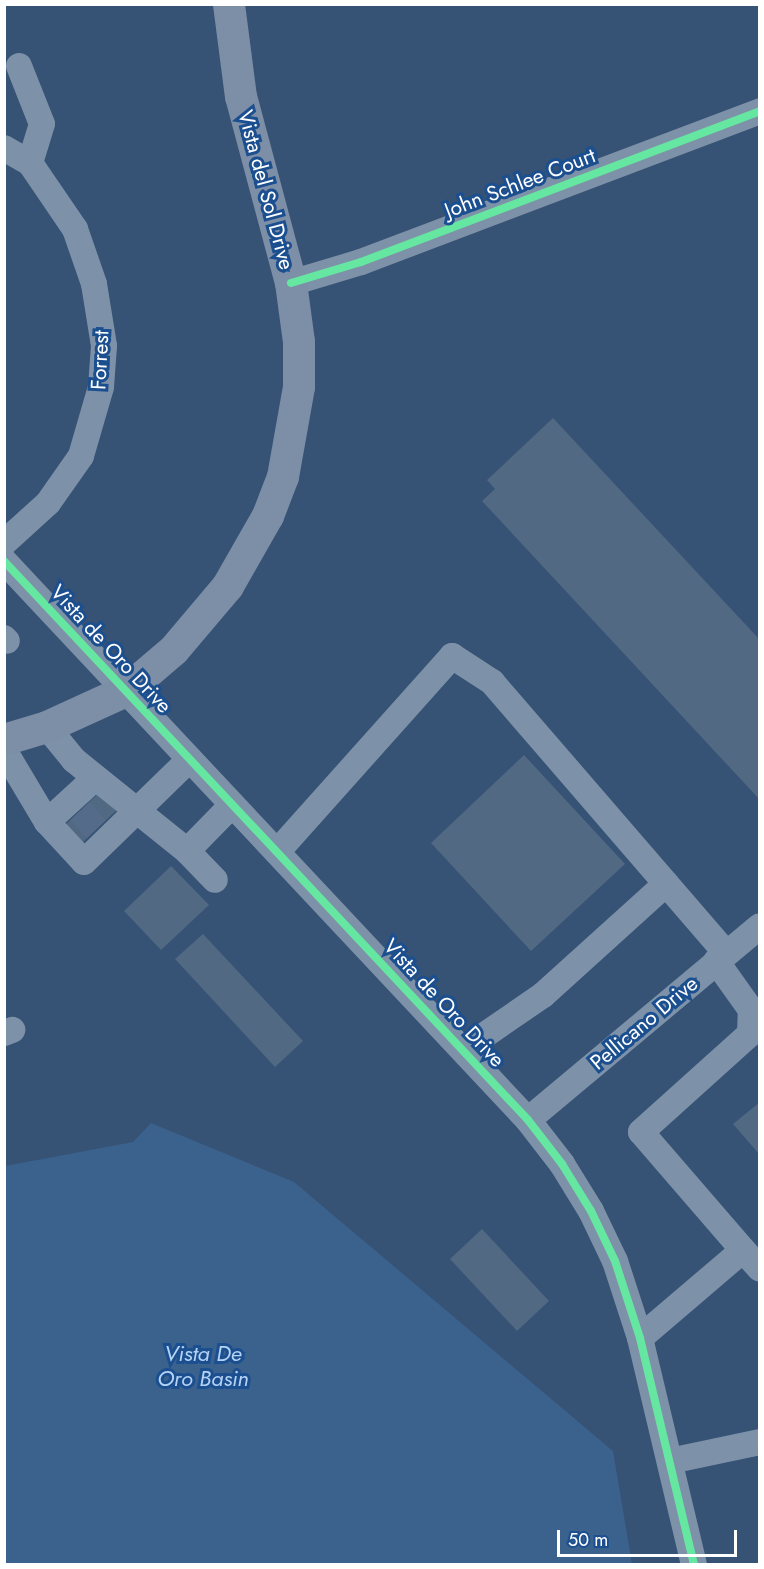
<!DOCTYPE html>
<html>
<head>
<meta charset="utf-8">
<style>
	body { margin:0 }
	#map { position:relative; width:764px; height:1569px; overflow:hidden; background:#365274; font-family:Jost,sans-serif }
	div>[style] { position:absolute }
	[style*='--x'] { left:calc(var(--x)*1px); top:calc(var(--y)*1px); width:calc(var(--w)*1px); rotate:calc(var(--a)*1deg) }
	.water>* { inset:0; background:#3b618d }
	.building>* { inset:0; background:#526984 }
	.minor-tunnel>* { height:26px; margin-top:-13px; transform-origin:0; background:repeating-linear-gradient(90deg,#546c89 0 26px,transparent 0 39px) }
	.minor>* { height:26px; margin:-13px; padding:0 13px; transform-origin:13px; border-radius:13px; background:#7d92a8 }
	.major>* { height:32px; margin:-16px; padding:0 16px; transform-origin:16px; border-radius:16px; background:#7d8ea7 }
	.cycleway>* { height:8px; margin:-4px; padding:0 4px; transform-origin:4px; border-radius:4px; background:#66e7a1 }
	span { translate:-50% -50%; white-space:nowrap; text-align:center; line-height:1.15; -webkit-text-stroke:6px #1b4f8f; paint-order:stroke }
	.street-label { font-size:21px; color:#fff }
	.water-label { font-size:22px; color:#b5d3f5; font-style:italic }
	.frame { position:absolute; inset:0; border:6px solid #fff; pointer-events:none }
	.scale { position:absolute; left:557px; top:1530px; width:180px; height:27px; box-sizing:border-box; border:3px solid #fff; border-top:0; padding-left:8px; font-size:18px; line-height:21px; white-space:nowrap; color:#fff; -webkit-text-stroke:4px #1b4f8f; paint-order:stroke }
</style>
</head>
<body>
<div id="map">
	<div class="water">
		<i style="clip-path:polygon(151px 1123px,294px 1182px,613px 1451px,632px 1564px,5px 1564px,5px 1166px,133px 1142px)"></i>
	</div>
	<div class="building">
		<i style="clip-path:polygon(553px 418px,760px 640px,760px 800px,482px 501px,495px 489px,487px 480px)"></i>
		<i style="clip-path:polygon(524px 755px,625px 864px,531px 951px,431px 843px)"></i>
		<i style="clip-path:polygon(105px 787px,122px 805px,81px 844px,64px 826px)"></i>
		<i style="clip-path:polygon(171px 866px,209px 905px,161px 950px,124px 911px)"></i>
		<i style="clip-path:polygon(203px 934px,303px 1041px,275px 1067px,175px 959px)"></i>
		<i style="clip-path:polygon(760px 1102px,760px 1155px,733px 1124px)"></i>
		<i style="clip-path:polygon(482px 1229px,549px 1301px,517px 1331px,450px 1259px)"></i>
	</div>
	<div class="minor-tunnel">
		<i style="--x:80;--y:811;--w:24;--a:48"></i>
	</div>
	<div class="minor">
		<i style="--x:19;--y:66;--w:62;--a:68.4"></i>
		<i style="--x:42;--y:124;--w:41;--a:107.1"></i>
		<i style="--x:4;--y:148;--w:30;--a:30"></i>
		<i style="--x:30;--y:163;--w:80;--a:55.7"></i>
		<i style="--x:75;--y:229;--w:58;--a:70.9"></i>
		<i style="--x:94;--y:284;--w:63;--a:80.8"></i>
		<i style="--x:104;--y:346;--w:41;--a:94.2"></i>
		<i style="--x:101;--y:387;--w:72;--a:106.2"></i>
		<i style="--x:81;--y:456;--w:57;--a:125.1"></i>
		<i style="--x:48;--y:503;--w:59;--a:137.7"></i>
		<i style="--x:291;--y:283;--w:73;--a:-16.7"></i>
		<i style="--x:361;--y:262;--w:427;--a:-20.7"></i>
		<i style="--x:4;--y:561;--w:766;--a:46.85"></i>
		<i style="--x:528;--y:1120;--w:56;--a:52.3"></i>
		<i style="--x:562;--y:1164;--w:55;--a:58.3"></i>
		<i style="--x:591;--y:1211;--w:55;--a:64.4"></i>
		<i style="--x:615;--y:1261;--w:81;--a:72"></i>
		<i style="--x:640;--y:1338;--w:232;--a:76.6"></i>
		<i style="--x:4;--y:638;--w:4;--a:45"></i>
		<i style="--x:47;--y:727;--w:43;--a:50.7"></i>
		<i style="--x:74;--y:760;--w:145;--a:38.8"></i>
		<i style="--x:187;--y:851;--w:40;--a:46"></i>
		<i style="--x:4;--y:750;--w:84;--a:59.2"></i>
		<i style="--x:47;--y:822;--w:54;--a:47.2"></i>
		<i style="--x:84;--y:862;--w:146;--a:-44.2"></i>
		<i style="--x:47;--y:822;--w:65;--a:-42.5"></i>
		<i style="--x:187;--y:851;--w:64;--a:-45.6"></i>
		<i style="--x:277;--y:852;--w:263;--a:-48.2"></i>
		<i style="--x:452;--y:656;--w:48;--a:33"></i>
		<i style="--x:492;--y:682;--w:358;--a:49.2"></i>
		<i style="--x:4;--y:1033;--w:9;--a:-21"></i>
		<i style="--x:463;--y:1050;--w:97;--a:-34.5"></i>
		<i style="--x:543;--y:995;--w:166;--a:-42.1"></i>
		<i style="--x:528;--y:1120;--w:302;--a:-39.9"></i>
		<i style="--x:743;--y:1250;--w:25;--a:48"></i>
		<i style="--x:640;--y:1338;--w:135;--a:-40.5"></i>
		<i style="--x:743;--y:1250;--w:156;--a:-130.8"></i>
		<i style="--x:641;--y:1132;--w:147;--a:-42"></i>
		<i style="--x:750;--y:1034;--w:24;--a:-88"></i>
		<i style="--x:751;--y:1010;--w:60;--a:-125.5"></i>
		<i style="--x:670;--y:1461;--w:92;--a:-11.9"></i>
	</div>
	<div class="major">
		<i style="--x:4;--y:740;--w:45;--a:-16.8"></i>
		<i style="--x:47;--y:727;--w:87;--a:-24.5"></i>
		<i style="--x:126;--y:691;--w:63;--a:-40.5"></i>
		<i style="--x:174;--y:650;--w:84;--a:-49.8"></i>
		<i style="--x:228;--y:586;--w:81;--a:-60.3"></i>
		<i style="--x:268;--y:516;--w:42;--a:-69"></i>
		<i style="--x:283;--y:477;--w:91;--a:-79.9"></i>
		<i style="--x:299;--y:387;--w:45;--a:-90"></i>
		<i style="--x:299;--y:342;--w:60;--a:-97.7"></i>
		<i style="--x:291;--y:283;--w:193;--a:-105"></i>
		<i style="--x:241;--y:97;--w:94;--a:-97.4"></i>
	</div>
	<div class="cycleway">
		<i style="--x:291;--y:283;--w:73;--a:-16.7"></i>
		<i style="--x:361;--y:262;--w:427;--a:-20.7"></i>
		<i style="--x:4;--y:561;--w:766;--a:46.85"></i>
		<i style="--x:528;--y:1120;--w:56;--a:52.3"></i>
		<i style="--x:562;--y:1164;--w:55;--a:58.3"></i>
		<i style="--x:591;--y:1211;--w:55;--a:64.4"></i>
		<i style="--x:615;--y:1261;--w:81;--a:72"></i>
		<i style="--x:640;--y:1338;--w:232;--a:76.6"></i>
	</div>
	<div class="street-label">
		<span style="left:520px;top:183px;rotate:-21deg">John Schlee Court</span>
		<span style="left:266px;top:190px;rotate:75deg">Vista del Sol Drive</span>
		<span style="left:100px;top:360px;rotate:-87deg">Forrest</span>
		<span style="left:111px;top:649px;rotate:47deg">Vista de Oro Drive</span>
		<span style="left:444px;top:1003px;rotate:47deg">Vista de Oro Drive</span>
		<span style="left:644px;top:1023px;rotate:-40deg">Pellicano Drive</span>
	</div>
	<div class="water-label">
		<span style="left:203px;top:1366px">Vista De<br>Oro Basin</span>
	</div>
	<div class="frame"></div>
	<div class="scale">50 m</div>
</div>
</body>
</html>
